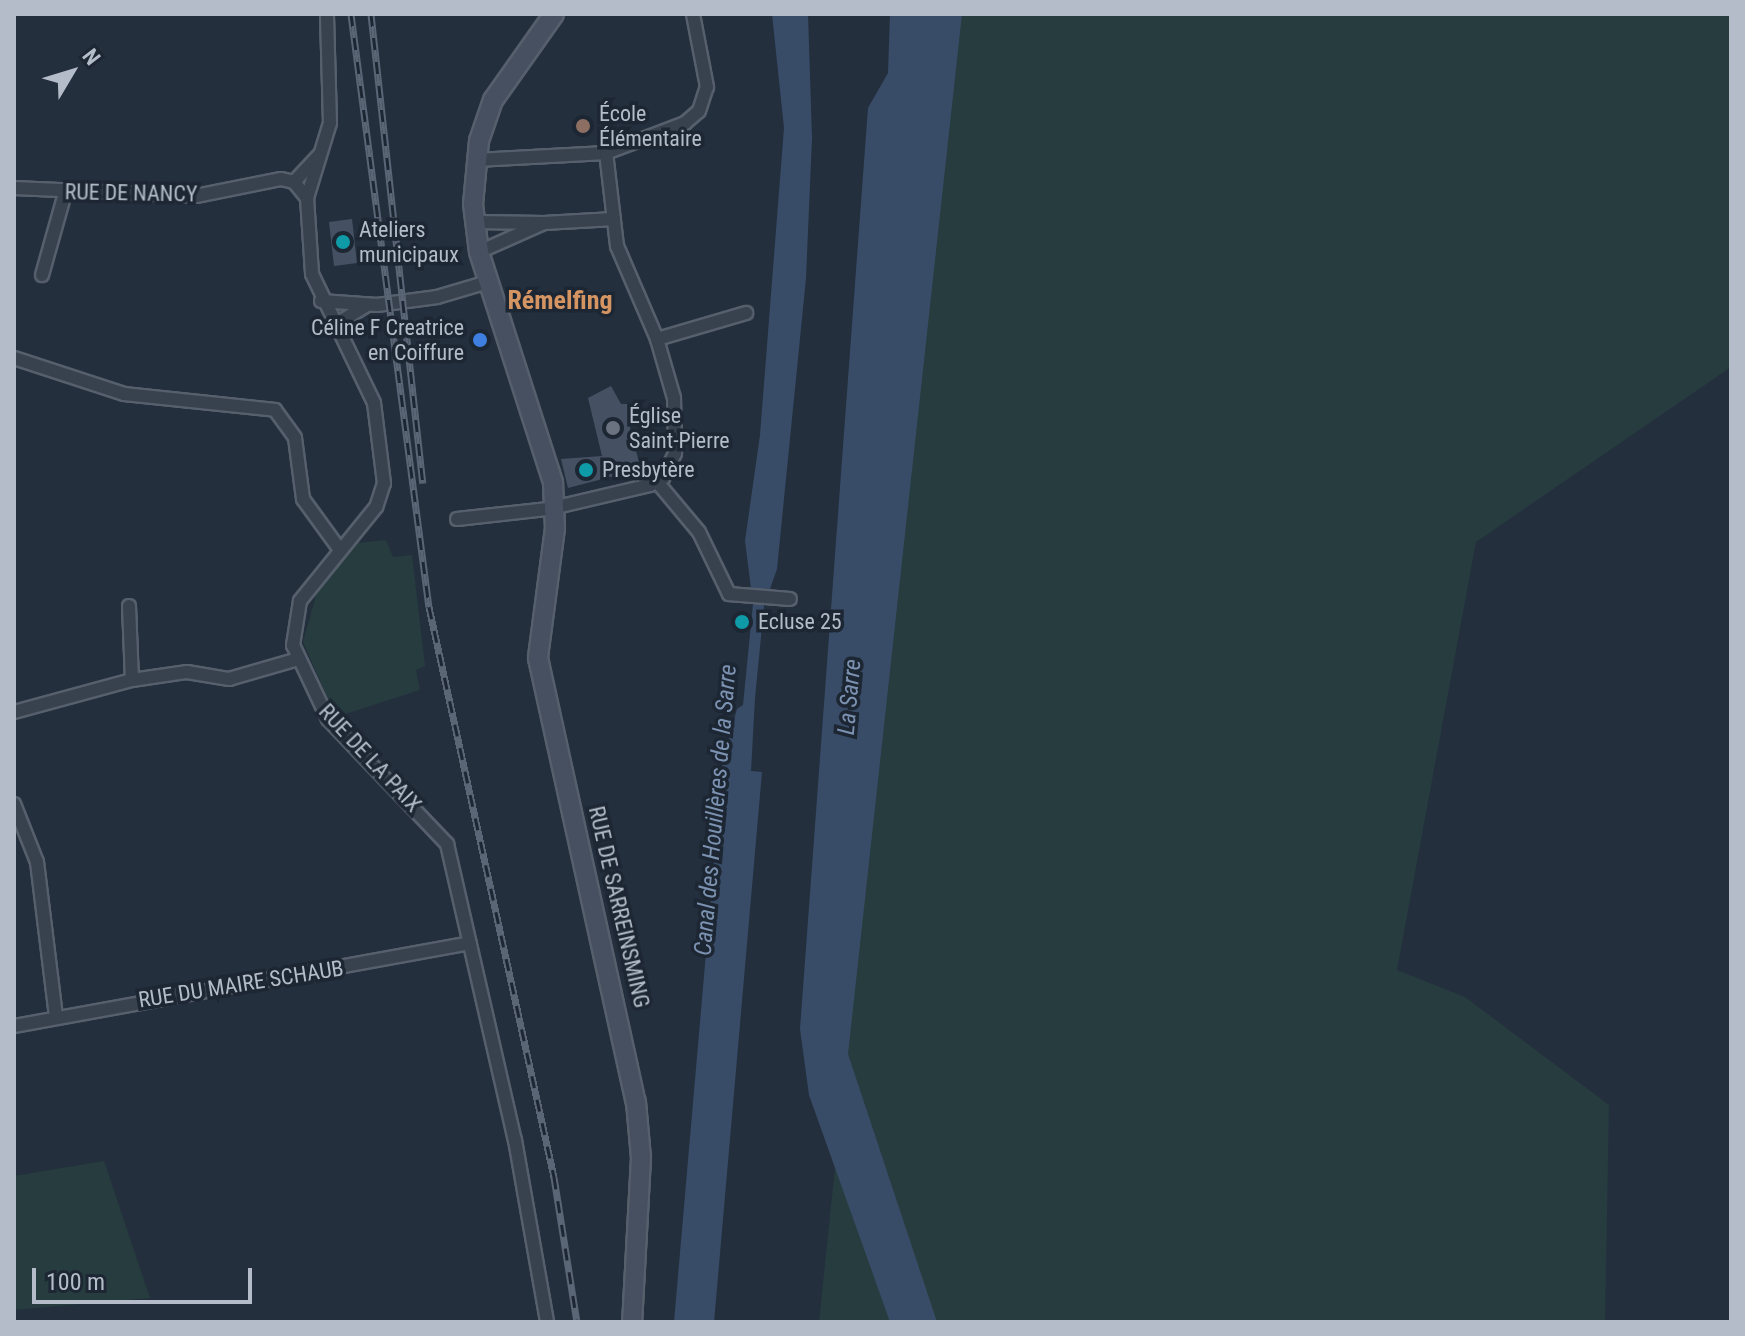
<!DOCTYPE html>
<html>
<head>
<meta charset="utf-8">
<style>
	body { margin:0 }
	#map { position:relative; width:1745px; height:1336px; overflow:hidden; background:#242f3e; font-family:"Roboto Condensed",sans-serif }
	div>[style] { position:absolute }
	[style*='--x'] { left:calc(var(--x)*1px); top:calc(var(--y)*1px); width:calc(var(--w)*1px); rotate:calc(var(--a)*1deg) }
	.green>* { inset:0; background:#263c3f }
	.water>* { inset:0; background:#394c67 }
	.building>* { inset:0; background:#455162 }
	.roads { filter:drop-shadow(2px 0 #565f6c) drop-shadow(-2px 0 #565f6c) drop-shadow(0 2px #565f6c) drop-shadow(0 -2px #565f6c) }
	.street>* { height:12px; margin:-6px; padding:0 6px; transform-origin:6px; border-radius:6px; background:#38414e }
	.secondary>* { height:18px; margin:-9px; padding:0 9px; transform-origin:9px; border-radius:9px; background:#465061 }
	.rail>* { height:7px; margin-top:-3.5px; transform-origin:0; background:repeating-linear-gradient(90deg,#1d2633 0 12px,#5a6575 0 24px); box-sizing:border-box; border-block:2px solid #5a6575 }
	.dots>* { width:22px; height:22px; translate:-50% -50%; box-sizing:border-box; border:4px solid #1d2633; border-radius:50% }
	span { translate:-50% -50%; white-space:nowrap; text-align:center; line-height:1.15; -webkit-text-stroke:7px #1d2633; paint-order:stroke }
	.poi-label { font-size:22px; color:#b4bcc9 }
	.left { translate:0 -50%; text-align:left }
	.right { translate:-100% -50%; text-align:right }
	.street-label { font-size:22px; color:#b4bcc9 }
	.water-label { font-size:24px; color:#7c92b1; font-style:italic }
	.quarter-label { font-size:26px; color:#d59563; font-weight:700 }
	.frame { position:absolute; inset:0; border:16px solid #b4bcc9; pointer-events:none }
	.north { position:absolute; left:32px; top:32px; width:80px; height:80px; -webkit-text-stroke:6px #1d2633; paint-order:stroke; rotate:52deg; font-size:22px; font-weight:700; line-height:32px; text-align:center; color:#b4bcc9 }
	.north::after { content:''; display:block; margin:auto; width:28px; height:36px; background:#b4bcc9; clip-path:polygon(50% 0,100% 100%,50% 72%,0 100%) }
	.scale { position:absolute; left:32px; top:1268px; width:220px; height:36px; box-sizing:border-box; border:4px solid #b4bcc9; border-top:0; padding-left:10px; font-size:24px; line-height:28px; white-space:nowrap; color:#b4bcc9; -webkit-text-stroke:6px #1d2633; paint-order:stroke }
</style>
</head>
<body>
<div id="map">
	<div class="green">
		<i style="clip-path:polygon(954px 14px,1731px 14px,1731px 367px,1476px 542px,1397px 970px,1465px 997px,1609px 1105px,1605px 1322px,819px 1322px)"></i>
		<i style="clip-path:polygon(386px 540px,393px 557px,412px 555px,425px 666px,416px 670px,420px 690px,342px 715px,333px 710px,303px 642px,317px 592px,358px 543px)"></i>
		<i style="clip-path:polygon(104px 1161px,150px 1298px,14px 1310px,14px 1176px)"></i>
	</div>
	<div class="water">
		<i style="clip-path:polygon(772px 14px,808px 14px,812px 138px,806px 278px,777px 569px,764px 606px,755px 698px,751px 771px,762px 772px,714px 1322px,674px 1322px,723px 757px,737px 709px,743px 705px,753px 604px,745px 541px,760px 435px,784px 128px)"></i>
		<i style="clip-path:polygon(890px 14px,962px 14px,848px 1054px,937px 1322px,890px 1322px,809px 1095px,800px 1029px,868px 108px,888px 73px)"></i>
	</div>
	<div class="building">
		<i style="clip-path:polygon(352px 219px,357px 263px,334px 266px,329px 222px)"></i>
		<i style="clip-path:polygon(611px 386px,621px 404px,633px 404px,638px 422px,629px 424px,639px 462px,631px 464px,633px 471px,568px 488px,561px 459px,602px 456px,588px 398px)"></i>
	</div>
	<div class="roads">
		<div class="street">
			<i style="--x:476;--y:160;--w:130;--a:-3.1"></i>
			<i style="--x:606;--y:153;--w:85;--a:-20.8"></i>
			<i style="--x:685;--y:123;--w:18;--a:-41"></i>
			<i style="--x:699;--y:111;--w:25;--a:-72"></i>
			<i style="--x:707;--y:87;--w:74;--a:-100.9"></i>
			<i style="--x:294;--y:182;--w:37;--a:-47"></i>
			<i style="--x:14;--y:188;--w:182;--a:2.5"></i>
			<i style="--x:196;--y:196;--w:87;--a:-11.3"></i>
			<i style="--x:281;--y:179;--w:13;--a:13"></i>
			<i style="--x:294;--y:182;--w:21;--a:51"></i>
			<i style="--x:307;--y:198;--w:76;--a:86.2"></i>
			<i style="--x:312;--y:274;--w:143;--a:64.3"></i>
			<i style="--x:374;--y:403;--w:81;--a:82.9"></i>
			<i style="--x:384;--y:483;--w:25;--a:108"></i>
			<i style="--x:376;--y:507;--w:121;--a:129"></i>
			<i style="--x:300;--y:601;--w:45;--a:99"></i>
			<i style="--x:293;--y:645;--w:82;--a:64.7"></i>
			<i style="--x:328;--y:719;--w:173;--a:46.4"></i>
			<i style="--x:447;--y:844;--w:304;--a:77.1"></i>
			<i style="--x:515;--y:1140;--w:185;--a:80"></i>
			<i style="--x:307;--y:198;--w:78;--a:-73"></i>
			<i style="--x:330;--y:123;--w:109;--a:-91.6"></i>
			<i style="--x:474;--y:222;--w:70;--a:0.8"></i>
			<i style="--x:544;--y:223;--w:71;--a:156"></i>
			<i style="--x:544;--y:223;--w:70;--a:-3.3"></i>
			<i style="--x:42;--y:275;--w:85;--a:-74.3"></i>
			<i style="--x:321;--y:301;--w:56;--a:4.1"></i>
			<i style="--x:377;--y:305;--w:61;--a:-7.6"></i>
			<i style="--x:437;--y:297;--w:53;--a:-16.4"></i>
			<i style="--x:335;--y:325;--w:36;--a:-32"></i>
			<i style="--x:657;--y:339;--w:93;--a:-16.3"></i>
			<i style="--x:14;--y:358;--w:116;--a:18.1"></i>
			<i style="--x:124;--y:394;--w:152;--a:6"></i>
			<i style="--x:275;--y:410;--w:34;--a:54"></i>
			<i style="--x:295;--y:438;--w:62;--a:82.5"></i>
			<i style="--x:303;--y:499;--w:63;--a:54"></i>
			<i style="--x:658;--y:483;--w:64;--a:50.1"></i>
			<i style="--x:699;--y:532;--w:69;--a:64.2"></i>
			<i style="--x:729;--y:594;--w:61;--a:4.7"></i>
			<i style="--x:457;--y:519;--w:92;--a:-6.3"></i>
			<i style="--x:548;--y:509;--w:105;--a:-13.2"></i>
			<i style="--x:650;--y:485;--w:15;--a:-28"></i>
			<i style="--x:663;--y:478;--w:28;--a:-64"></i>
			<i style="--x:675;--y:453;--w:55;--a:-91"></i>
			<i style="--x:674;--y:398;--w:61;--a:-106.1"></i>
			<i style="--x:657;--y:339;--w:101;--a:-113.3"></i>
			<i style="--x:617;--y:246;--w:94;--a:-96.7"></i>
			<i style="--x:129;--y:606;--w:74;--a:87.7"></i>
			<i style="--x:14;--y:712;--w:122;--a:-15.2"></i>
			<i style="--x:132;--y:680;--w:56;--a:-8.3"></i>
			<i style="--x:187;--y:672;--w:43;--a:9.5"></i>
			<i style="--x:229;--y:679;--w:72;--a:-16.2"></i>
			<i style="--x:14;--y:804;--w:62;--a:68.4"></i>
			<i style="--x:37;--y:862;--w:156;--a:83"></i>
			<i style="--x:14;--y:1026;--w:463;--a:-10.3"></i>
		</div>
		<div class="secondary">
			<i style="--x:554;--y:14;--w:105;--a:125.3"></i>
			<i style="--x:493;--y:100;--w:43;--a:108.9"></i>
			<i style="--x:479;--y:141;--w:63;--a:95.4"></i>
			<i style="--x:473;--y:204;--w:48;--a:82.9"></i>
			<i style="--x:479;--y:252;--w:243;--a:72.2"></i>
			<i style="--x:553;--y:483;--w:45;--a:87.5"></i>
			<i style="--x:555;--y:528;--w:131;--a:97.5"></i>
			<i style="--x:538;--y:658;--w:455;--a:77.6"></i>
			<i style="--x:636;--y:1102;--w:56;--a:84.9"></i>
			<i style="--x:641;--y:1158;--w:164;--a:93.1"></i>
		</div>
	</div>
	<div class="rail">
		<i style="--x:351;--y:14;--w:598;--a:82.51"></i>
		<i style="--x:429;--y:607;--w:584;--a:77.63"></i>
		<i style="--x:554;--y:1177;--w:147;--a:81"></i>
		<i style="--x:371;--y:14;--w:472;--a:83.7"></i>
	</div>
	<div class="dots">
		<i style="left:583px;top:126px;background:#8d6e63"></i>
		<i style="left:343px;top:242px;background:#0f9aa8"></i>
		<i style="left:480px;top:340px;background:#3f7fe0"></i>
		<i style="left:613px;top:428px;background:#6b7280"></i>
		<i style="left:586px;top:470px;background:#0f9aa8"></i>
		<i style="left:742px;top:622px;background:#0f9aa8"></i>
	</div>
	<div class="poi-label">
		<span class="left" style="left:599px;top:126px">École<br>Élémentaire</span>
		<span class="left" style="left:359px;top:242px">Ateliers<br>municipaux</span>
		<span class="right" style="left:464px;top:340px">Céline F Creatrice<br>en Coiffure</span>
		<span class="left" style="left:629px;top:428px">Église<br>Saint-Pierre</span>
		<span class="left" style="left:602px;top:470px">Presbytère</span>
		<span class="left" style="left:758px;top:622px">Ecluse 25</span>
	</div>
	<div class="street-label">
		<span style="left:131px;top:193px;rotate:1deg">RUE DE NANCY</span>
		<span style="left:370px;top:758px;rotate:47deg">RUE DE LA PAIX</span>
		<span style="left:619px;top:907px;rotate:77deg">RUE DE SARREINSMING</span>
		<span style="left:241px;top:984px;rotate:-9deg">RUE DU MAIRE SCHAUB</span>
	</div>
	<div class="water-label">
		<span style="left:850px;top:697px;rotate:-85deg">La Sarre</span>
		<span style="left:716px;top:810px;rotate:-85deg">Canal des Houillères de la Sarre</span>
	</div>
	<div class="quarter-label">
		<span style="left:560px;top:301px">Rémelfing</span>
	</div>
	<div class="frame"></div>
	<div class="north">N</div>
	<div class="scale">100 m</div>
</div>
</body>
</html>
